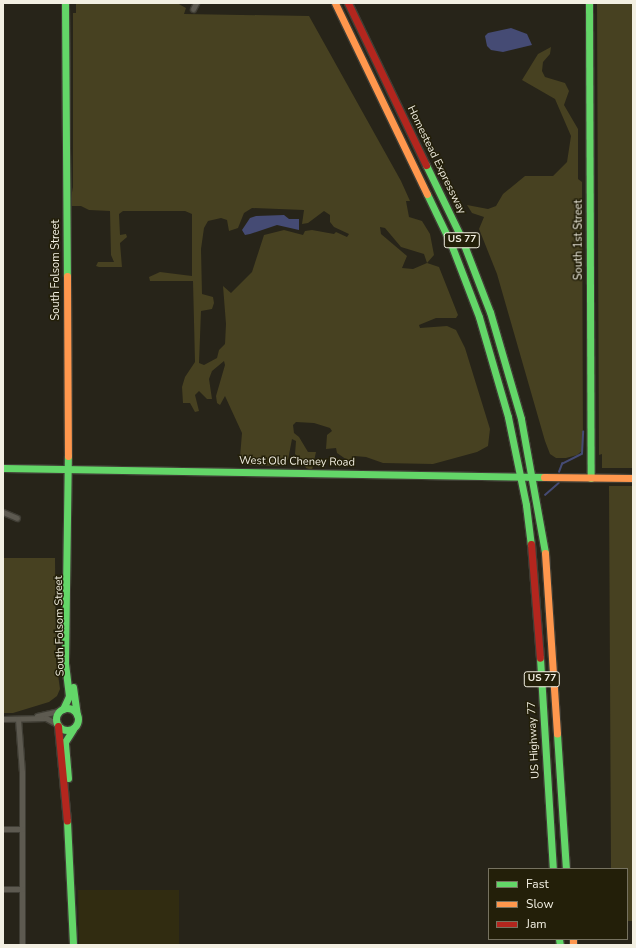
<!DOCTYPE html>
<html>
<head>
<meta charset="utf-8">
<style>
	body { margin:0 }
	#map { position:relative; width:636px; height:948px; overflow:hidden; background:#272419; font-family:"Nunito Sans",sans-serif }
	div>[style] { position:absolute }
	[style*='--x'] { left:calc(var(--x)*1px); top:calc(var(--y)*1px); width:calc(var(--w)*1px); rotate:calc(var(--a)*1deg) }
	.built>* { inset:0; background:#312c11 }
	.green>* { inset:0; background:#474121 }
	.water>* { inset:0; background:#454b74 }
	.stream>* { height:1.5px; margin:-0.75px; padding:0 0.75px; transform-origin:0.75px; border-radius:0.75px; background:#454b74 }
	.roads { filter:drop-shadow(1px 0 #403e35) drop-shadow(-1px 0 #403e35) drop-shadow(0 1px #403e35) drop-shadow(0 -1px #403e35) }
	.street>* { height:5px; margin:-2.5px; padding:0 2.5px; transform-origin:2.5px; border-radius:2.5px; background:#5d5a50 }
	.fast>* { height:7px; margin:-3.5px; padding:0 3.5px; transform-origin:3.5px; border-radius:3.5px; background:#63d668 }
	.fast>.ring { margin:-3.5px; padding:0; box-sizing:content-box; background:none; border:7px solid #63d668; border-radius:50% }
	.slow>* { height:7px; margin:-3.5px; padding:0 3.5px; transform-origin:3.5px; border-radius:3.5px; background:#ff974d }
	.jam>* { height:7px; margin:-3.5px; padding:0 3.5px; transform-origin:3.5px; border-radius:3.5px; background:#b3261e }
	span { translate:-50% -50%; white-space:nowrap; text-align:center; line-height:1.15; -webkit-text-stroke:3px #231f09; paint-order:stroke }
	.shield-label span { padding:1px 3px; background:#231f09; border:1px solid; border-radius:3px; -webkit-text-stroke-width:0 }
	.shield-label { font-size:10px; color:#f2efe2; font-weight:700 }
	.street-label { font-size:11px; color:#f2efe2 }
	.frame { position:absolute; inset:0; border:4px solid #f2efe2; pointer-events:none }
	.legend { position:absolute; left:488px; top:868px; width:140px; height:72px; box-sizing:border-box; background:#231f09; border:1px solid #767260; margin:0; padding:5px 7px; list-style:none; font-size:12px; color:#f2efe2 }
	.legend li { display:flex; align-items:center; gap:8px; height:20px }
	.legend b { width:20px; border:1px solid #767260 }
</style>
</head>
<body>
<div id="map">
	<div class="built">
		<i style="clip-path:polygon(78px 890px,179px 890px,179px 945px,79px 945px)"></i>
	</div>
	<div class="green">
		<i style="clip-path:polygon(evenodd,76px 3px,177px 3px,186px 8px,184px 14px,309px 16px,401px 181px,410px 201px,406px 201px,409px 217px,422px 221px,430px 234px,434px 255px,427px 263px,439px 267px,458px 315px,456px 318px,436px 318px,419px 325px,420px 328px,447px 326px,456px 330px,465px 348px,490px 429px,488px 446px,477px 452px,433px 464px,383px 463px,366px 457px,354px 456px,350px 462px,337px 453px,336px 448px,326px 449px,327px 435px,332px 431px,330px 428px,314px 423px,296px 422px,293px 425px,294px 433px,299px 437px,308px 452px,316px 452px,312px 470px,306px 468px,303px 461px,295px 454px,296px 441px,292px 439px,288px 460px,284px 457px,279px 466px,248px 465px,242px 462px,240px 457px,242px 433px,225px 396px,220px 405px,217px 403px,216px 396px,225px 365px,224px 361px,212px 371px,209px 379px,212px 399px,207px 399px,199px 391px,195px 395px,199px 411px,195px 412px,190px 403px,183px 403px,182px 387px,185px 377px,195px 362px,193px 281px,150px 281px,149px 277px,160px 272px,192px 276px,192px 214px,185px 211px,123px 211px,119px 214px,120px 235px,126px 234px,127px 237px,120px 243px,122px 267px,99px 267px,96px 266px,98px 262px,114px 262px,111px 255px,110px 211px,89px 210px,81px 206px,71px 206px,70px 203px,73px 187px,73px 13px,76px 13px,76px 3px,252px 208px,304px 210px,302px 224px,308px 223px,324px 211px,330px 215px,330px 222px,334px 227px,349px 234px,347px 237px,336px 232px,334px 234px,312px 230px,305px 231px,303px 235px,284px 230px,264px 235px,252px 272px,231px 293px,223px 286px,226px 324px,225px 344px,219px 350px,217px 358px,204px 365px,199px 363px,201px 311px,212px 309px,214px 303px,213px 297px,202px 294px,201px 249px,204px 228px,208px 221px,221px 218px,227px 220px,229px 231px,238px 228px,244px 213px,252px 208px,76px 3px,380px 227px,385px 228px,401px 247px,424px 254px,427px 263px,413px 269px,402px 268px,407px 256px,381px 234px,380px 227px)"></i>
		<i style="clip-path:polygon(597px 3px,633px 3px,633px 468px,602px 468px,602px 454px,599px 455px)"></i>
		<i style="clip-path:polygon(551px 47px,550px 54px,543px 62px,542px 71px,545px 77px,565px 83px,569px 91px,564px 105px,578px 129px,578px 179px,582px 182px,583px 450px,577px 455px,566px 458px,556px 458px,550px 454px,545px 441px,497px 274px,479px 229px,484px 217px,472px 213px,467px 205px,488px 209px,496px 206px,503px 194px,525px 176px,553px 176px,567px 162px,571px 136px,555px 99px,522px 80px,538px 54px)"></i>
		<i style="clip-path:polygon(609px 486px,633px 486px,633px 921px,627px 921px,627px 869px,611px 869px)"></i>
		<i style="clip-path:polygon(3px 558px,55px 558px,56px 660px,60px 689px,57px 696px,49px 702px,13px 713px,3px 713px)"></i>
	</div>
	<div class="water">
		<i style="clip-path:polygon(511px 28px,527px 34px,532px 45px,503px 52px,491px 50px,487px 46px,485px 36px,488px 33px)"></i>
		<i style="clip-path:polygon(284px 215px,289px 219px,299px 219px,299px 230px,277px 225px,250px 234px,245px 235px,242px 230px,250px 218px,256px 216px)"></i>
	</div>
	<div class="stream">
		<i style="--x:559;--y:472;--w:9;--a:-69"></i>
		<i style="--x:562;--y:464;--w:22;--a:-27"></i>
		<i style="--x:582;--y:454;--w:22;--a:-87"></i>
		<i style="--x:545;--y:495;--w:18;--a:-41"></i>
	</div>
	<div class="roads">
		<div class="street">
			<i style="--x:193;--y:9;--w:7;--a:-63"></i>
			<i style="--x:3;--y:512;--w:15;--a:23"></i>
			<i style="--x:37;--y:716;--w:26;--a:-13"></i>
			<i style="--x:3;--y:719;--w:43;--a:-1.3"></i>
			<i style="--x:46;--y:718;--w:13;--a:29"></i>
			<i style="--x:18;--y:719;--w:53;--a:85.7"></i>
			<i style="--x:22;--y:772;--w:173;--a:90"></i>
			<i style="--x:3;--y:829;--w:19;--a:0"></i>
			<i style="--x:3;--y:889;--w:19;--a:0"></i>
		</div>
		<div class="fast">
			<i style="--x:65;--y:3;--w:273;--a:89.6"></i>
			<i style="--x:589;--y:3;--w:475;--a:89.8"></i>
			<i style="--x:426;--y:165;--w:80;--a:64.1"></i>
			<i style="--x:461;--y:237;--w:80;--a:68.9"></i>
			<i style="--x:490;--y:312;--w:111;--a:73.8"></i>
			<i style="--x:521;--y:419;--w:136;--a:79.8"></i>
			<i style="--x:427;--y:194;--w:55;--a:64.4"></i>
			<i style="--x:451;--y:244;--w:78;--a:69"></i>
			<i style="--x:479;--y:317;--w:104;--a:73.8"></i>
			<i style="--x:508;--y:417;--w:90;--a:78.4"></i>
			<i style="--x:526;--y:505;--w:39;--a:83"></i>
			<i style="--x:3;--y:468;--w:541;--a:0.95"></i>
			<i style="--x:540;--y:658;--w:211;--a:86.5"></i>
			<i style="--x:73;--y:687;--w:28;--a:82"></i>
			<i class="ring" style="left:56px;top:708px;width:15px;height:15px"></i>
			<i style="--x:63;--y:709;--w:14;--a:-65"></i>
			<i style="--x:69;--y:696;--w:34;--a:-97"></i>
			<i style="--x:65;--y:662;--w:206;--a:-89.2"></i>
			<i style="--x:557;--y:734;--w:135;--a:86.2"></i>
			<i style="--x:68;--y:778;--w:36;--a:-95"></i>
			<i style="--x:65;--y:742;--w:15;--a:-58"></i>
			<i style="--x:67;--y:821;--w:124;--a:87.2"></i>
			<i style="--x:559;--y:939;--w:6;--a:81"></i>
		</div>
		<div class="slow">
			<i style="--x:335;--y:3;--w:212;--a:64.3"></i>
			<i style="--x:67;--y:276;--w:180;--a:89.7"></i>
			<i style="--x:544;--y:477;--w:89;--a:0.6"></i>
			<i style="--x:545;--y:553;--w:181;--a:86.2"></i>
			<i style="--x:573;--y:939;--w:6;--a:90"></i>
		</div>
		<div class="jam">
			<i style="--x:348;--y:3;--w:180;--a:64.3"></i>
			<i style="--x:531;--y:544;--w:114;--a:85.5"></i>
			<i style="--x:58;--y:726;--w:95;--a:84.6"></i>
		</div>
	</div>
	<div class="shield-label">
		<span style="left:462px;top:240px">US 77</span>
		<span style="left:542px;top:679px">US 77</span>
	</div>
	<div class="street-label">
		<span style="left:436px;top:160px;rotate:64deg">Homestead Expressway</span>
		<span style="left:579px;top:240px;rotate:-90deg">South 1st Street</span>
		<span style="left:56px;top:270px;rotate:-90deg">South Folsom Street</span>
		<span style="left:297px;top:462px;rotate:1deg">West Old Cheney Road</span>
		<span style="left:60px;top:626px;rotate:-91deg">South Folsom Street</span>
		<span style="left:534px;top:740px;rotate:-93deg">US Highway 77</span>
	</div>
	<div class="frame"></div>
	<ul class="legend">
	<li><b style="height:5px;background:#63d668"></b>Fast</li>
	<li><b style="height:5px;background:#ff974d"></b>Slow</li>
	<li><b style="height:5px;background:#b3261e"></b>Jam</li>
	</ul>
</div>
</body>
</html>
